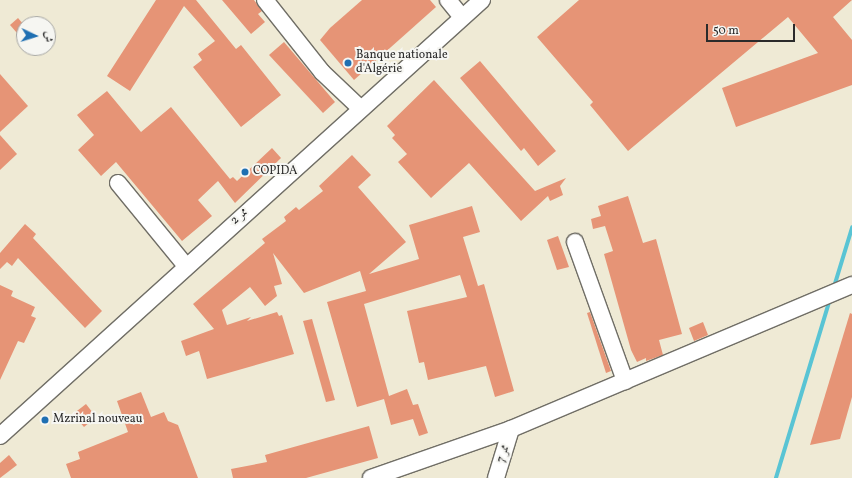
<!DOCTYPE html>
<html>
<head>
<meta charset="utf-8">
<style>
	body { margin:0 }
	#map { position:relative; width:852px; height:478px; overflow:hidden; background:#efead5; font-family:Vollkorn,Amiri,serif }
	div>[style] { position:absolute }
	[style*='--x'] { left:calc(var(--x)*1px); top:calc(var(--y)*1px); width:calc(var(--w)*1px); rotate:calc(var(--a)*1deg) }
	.stream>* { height:3.5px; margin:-1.75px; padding:0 1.75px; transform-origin:1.75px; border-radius:1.75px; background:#59c4d4 }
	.building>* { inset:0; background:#e69476 }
	.roads { filter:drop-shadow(1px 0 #706e66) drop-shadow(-1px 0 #706e66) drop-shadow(0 1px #706e66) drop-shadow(0 -1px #706e66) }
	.minor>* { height:16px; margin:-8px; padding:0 8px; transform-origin:8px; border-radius:8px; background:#fff }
	.dots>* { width:11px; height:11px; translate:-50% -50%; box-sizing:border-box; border:2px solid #f6f6f2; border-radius:50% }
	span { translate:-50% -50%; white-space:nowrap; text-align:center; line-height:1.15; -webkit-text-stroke:4px #f6f6f2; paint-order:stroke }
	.poi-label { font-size:12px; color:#2b2b2b }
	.left { translate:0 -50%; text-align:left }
	.street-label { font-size:12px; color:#2b2b2b }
	.north { position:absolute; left:16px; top:16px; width:40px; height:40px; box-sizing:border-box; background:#f6f6f2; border:1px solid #a5a5a2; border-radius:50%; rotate:94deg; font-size:11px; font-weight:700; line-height:16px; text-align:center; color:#2b2b2b }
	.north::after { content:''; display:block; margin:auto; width:14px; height:18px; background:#1f6fb2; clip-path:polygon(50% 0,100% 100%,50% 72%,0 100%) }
	.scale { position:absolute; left:706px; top:24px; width:89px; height:18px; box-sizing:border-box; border:2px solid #2b2b2b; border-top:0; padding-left:5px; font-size:12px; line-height:14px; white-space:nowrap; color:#2b2b2b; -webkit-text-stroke:3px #f6f6f2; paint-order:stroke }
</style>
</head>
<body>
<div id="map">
	<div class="stream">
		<i style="--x:834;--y:287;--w:62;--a:-73"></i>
		<i style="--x:776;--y:478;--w:187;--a:-73.2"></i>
	</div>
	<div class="building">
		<i style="clip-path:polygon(156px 0,196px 0,236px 49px,241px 45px,281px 95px,241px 127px,193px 67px,202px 60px,198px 54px,215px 41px,184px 6px,130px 91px,107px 76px)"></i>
		<i style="clip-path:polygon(222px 0,254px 0,262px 11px,258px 14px,265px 22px,251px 34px)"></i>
		<i style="clip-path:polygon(362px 0,430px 0,436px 7px,354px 80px,320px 40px,330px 28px)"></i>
		<i style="clip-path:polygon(579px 0,852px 0,833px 17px,852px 40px,852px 85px,736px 127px,722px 88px,818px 53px,788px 17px,628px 151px,590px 105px,593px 102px,537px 37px)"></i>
		<i style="clip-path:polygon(18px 18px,24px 25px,24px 41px,10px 25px)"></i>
		<i style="clip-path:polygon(284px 42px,335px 102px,323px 113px,269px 55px)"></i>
		<i style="clip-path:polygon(480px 61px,556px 151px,538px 166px,524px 148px,521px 151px,460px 78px)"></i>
		<i style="clip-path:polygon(0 74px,28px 106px,0 132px)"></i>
		<i style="clip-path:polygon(434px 80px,535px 191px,566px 178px,560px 186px,563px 195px,550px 201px,548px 196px,521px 221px,469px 163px,431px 198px,398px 162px,407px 154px,392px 138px,395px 135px,387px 126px)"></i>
		<i style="clip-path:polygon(107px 91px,141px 132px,171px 107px,230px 179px,233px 177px,237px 181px,272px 148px,281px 158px,235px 203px,218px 181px,198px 200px,212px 216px,182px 241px,116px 162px,101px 176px,78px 150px,94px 135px,77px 115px)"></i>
		<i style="clip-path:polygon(0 135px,17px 154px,0 170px)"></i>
		<i style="clip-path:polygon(352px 155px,371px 175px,358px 187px,406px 242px,369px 274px,419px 259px,409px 225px,472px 206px,480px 232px,463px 237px,478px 286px,484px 284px,514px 391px,495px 397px,486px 366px,428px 380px,424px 362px,419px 363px,407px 311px,467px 297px,460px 275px,364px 304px,389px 396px,407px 389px,413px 405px,418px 404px,428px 433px,419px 436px,413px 419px,391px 425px,384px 399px,357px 407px,327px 302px,366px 291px,360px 271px,304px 293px,273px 253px,282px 284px,274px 286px,277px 296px,265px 306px,250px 287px,222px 310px,227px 325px,251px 317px,247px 321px,277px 312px,279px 316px,282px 315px,294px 354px,207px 379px,199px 351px,186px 356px,181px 341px,214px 329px,193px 304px,265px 243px,262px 239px,286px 221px,284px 217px,296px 207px,299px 210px,323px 191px,319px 186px)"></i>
		<i style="clip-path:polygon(628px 196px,643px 243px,656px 239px,682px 334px,659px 340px,663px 355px,646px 361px,646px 358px,637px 362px,631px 350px,604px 254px,613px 251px,605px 226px,593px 229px,591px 219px,601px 216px,598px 206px)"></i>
		<i style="clip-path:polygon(25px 224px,36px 234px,33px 238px,102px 311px,85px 328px,18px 258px,12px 266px,7px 262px,0 269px,0 253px)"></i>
		<i style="clip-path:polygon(558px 236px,569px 267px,557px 270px,547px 240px)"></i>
		<i style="clip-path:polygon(0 285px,13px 291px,11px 296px,35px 307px,31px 316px,36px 318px,24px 343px,18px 341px,0 380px)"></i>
		<i style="clip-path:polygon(590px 312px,611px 371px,606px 373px,587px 313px)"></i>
		<i style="clip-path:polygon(850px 313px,852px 314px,852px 397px,840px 439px,810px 445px)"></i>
		<i style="clip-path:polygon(312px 319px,335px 400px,326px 402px,303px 321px)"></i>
		<i style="clip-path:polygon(703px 322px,708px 335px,694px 341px,689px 328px)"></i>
		<i style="clip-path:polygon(141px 392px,151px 417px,164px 412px,168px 421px,178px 425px,198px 478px,71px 478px,66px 464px,80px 459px,78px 452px,128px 432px,117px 401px)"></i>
		<i style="clip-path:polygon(86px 404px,96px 417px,84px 427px,73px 414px)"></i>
		<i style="clip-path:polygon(369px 426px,378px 458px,306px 478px,233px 478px,231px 469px,267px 462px,265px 455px)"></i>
		<i style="clip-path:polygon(9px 455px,17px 465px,0 478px,0 463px)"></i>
	</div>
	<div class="roads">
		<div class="minor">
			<i style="--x:265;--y:0;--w:92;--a:51.6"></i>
			<i style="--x:322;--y:72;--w:52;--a:43.5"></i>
			<i style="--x:448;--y:0;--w:22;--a:51"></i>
			<i style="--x:118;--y:183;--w:107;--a:50.7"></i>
			<i style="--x:575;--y:242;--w:148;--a:70.2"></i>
			<i style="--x:0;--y:436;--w:650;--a:-42.13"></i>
			<i style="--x:371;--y:478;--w:148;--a:-19.3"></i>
			<i style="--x:511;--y:429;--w:370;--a:-22.9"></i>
			<i style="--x:496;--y:478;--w:51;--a:-73"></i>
		</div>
	</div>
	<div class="dots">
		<i style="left:348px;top:63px;background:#1f6fb2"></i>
		<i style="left:245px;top:172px;background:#1f6fb2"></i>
		<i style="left:45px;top:420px;background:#1f6fb2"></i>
	</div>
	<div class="poi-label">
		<span class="left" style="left:356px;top:63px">Banque nationale<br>d'Algérie</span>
		<span class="left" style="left:253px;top:172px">COPIDA</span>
		<span class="left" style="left:53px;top:420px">Mzrinal nouveau</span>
	</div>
	<div class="street-label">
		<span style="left:240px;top:217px;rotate:-42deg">ممر 2</span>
		<span style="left:504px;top:454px;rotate:-73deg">ممر 7</span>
	</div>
	<div class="north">ش</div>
	<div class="scale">50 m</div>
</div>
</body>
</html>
